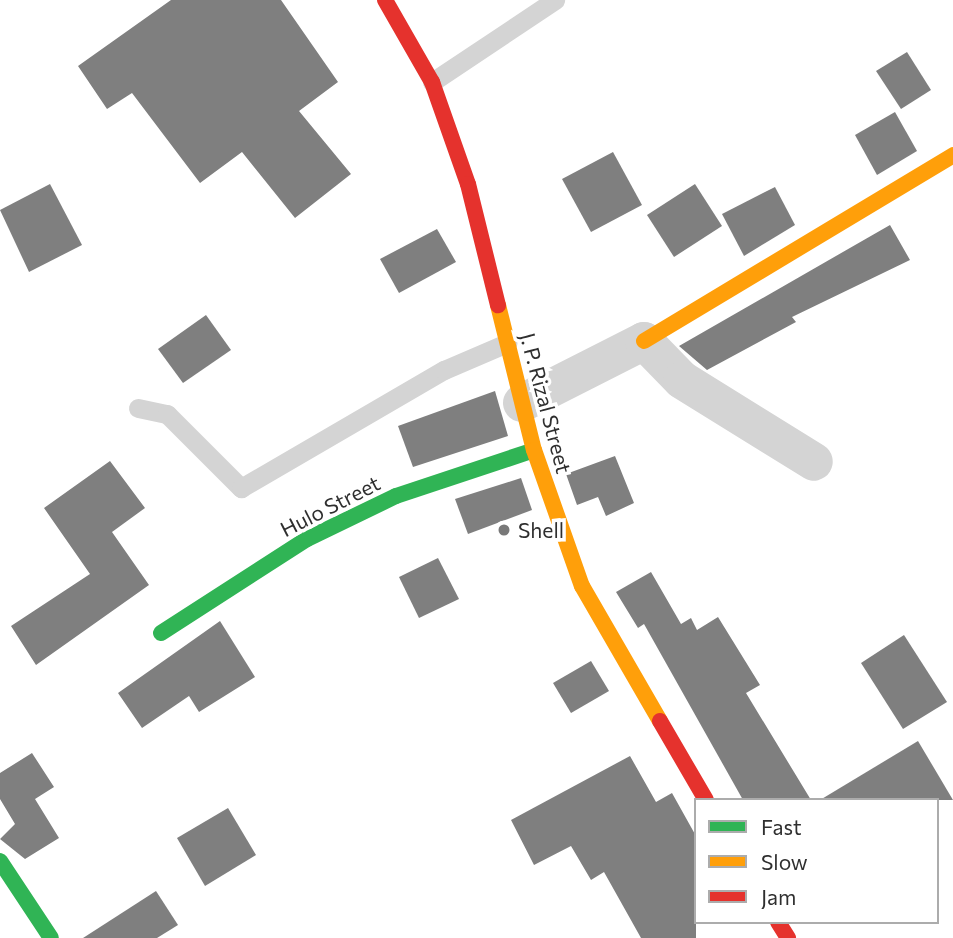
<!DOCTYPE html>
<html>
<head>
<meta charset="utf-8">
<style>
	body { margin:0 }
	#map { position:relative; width:953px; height:938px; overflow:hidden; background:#fff; font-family:Commissioner,sans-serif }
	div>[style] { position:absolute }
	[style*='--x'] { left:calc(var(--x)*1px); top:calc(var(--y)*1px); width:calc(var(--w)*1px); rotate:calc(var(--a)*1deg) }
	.building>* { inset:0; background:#7f7f7f }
	.lane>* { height:19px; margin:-9.5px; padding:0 9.5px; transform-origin:9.5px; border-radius:9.5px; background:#d4d4d4 }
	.street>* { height:38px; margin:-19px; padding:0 19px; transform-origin:19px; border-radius:19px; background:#d4d4d4 }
	.fast>* { height:16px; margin:-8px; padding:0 8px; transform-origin:8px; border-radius:8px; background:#30b455 }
	.slow>* { height:16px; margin:-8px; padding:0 8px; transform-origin:8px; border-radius:8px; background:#ff9f0a }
	.jam>* { height:16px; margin:-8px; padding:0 8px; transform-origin:8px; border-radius:8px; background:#e5322d }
	.dots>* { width:19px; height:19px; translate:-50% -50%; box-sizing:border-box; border:4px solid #fff; border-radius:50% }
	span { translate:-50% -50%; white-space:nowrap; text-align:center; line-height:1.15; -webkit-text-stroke:7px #fff; paint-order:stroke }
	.street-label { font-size:21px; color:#2f2f2f }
	.poi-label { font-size:21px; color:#2f2f2f }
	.left { translate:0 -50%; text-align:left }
	.legend { position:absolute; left:694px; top:798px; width:245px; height:126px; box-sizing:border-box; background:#fff; border:2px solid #acacac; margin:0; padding:9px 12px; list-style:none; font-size:21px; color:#2f2f2f }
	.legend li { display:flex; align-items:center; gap:14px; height:35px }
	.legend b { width:35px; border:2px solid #acacac }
</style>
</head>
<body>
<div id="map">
	<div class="building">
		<i style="clip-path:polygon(171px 0,281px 0,338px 82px,299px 111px,351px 174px,295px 218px,242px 152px,200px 183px,132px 93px,107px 109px,78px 66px)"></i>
		<i style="clip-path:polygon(907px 52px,931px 90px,901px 109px,876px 71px)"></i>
		<i style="clip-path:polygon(895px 112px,917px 151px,877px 175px,855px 135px)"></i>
		<i style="clip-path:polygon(613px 152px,642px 205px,591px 232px,562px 179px)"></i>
		<i style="clip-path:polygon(50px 184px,82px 245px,29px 272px,0 210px)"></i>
		<i style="clip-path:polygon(695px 184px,722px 226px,674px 257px,647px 215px)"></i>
		<i style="clip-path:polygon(775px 187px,795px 225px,744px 256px,722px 214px)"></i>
		<i style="clip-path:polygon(890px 225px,910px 260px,792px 317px,796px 322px,707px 370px,679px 346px)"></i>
		<i style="clip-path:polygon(437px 229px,456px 262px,399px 293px,380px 259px)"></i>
		<i style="clip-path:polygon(206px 315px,231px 350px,183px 383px,158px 349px)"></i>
		<i style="clip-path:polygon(495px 391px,508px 436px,413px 467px,398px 426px)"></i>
		<i style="clip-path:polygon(615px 456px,634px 503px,606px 516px,598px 497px,577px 505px,566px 474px)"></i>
		<i style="clip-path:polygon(110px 461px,145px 508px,112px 532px,149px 585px,36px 665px,11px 626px,90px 574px,44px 508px)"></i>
		<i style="clip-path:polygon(521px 478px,532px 510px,468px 534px,455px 499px)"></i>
		<i style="clip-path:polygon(438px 558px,459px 599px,419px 618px,399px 577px)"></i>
		<i style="clip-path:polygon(651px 572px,681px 624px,691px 618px,697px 630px,718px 617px,760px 685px,746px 693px,811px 800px,743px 800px,644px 624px,638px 628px,616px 592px)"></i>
		<i style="clip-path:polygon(220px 621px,255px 677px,199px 712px,189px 696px,142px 728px,118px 693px)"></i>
		<i style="clip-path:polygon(904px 635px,947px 702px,903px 729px,861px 663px)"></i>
		<i style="clip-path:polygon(591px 661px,609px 691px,571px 713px,553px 683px)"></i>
		<i style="clip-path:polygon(918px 741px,953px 800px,820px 800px)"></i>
		<i style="clip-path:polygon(32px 753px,54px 787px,35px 799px,59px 838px,25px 859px,0 839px,15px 824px,0 799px,0 773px)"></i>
		<i style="clip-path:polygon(630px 756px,656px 802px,672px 793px,696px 836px,696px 938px,641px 938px,604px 872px,591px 880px,571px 846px,534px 865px,511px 820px)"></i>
		<i style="clip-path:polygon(228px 808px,256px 855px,205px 886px,177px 838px)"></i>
		<i style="clip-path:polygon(156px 891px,178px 925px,157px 938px,83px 938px)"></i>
	</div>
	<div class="lane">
		<i style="--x:432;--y:82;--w:148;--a:-33.7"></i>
		<i style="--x:138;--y:408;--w:30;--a:12"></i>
		<i style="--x:167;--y:414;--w:105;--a:45"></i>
		<i style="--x:241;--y:488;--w:235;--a:-30.2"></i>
		<i style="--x:444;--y:370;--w:69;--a:-23.2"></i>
	</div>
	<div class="street">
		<i style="--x:522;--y:403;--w:137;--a:-26.9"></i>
		<i style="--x:644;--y:341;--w:54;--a:45.7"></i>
		<i style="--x:682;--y:380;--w:155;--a:31.8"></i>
	</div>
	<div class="fast">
		<i style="--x:161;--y:633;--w:174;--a:-32.8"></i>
		<i style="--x:307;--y:539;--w:99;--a:-25.8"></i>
		<i style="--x:396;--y:496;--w:145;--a:-18.4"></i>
		<i style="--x:0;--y:861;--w:92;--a:56.5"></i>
	</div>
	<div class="slow">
		<i style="--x:498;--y:305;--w:149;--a:76.1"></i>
		<i style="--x:534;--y:450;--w:144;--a:70.6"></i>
		<i style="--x:582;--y:586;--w:156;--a:60"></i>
		<i style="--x:644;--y:341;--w:361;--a:-31"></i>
	</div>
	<div class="jam">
		<i style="--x:385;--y:0;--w:95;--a:60.2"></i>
		<i style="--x:432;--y:82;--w:108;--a:70.6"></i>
		<i style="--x:468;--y:184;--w:125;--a:76.1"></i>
		<i style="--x:660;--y:721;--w:91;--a:59.8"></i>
		<i style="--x:778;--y:922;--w:19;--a:58"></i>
	</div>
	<div class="dots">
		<i style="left:504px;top:530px;background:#787878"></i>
	</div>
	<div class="street-label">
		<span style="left:546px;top:403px;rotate:75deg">J. P. Rizal Street</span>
		<span style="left:330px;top:506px;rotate:-27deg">Hulo Street</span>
	</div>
	<div class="poi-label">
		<span class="left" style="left:518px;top:530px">Shell</span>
	</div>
	<ul class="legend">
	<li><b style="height:9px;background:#30b455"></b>Fast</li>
	<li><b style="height:9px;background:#ff9f0a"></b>Slow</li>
	<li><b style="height:9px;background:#e5322d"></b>Jam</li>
	</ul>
</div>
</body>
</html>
